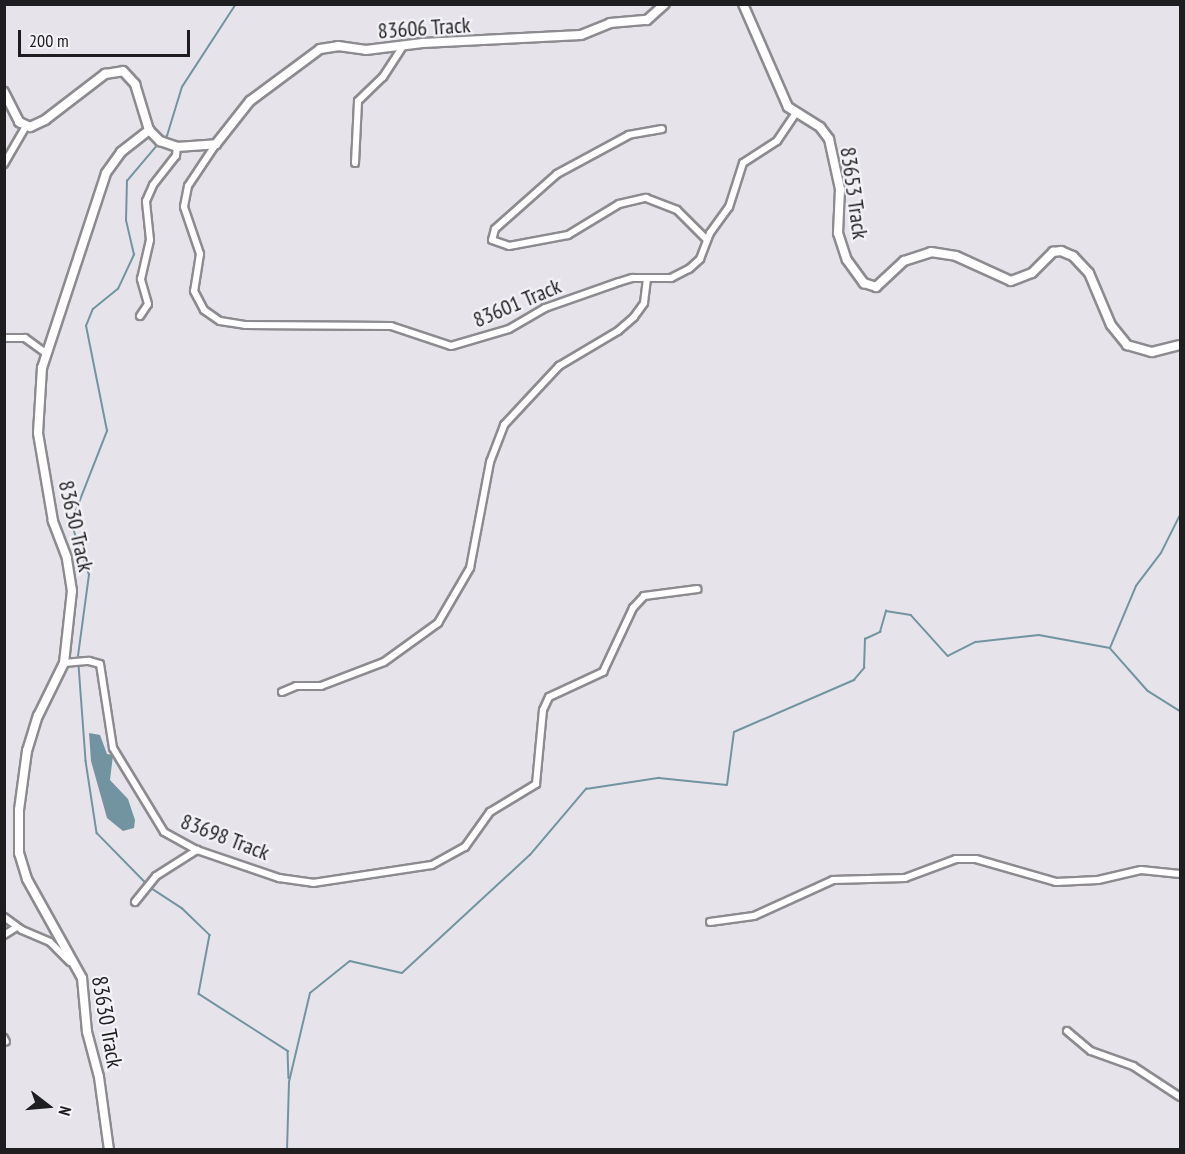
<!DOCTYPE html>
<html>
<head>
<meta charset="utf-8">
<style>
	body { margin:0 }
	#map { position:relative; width:1185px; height:1154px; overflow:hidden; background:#e6e4ea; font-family:"PT Sans Narrow",sans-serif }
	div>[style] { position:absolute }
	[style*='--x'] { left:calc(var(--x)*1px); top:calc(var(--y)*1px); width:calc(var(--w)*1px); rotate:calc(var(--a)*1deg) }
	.water>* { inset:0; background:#7294a1 }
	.stream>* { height:1.5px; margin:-0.75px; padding:0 0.75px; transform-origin:0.75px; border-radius:0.75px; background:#7294a1 }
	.roads { filter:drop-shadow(2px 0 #8d8b90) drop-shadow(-2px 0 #8d8b90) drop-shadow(0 2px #8d8b90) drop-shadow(0 -2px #8d8b90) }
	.street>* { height:6px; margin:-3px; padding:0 3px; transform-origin:3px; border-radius:3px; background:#fff }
	.secondary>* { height:8px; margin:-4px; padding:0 4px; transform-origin:4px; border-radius:4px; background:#fff }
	span { translate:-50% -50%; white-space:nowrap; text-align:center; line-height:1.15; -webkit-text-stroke:4.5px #f3f2f7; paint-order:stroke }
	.street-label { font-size:22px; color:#1e1d1f }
	.frame { position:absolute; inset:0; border:6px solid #1e1d1f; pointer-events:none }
	.north { position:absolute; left:18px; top:1076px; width:60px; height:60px; -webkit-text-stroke:4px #f3f2f7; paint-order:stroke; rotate:106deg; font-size:16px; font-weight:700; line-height:24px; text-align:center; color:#1e1d1f }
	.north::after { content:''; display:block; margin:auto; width:21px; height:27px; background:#1e1d1f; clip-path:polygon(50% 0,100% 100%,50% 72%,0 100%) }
	.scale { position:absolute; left:18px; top:30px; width:172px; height:27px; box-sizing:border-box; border:3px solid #1e1d1f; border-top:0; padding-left:8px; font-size:18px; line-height:21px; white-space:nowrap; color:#1e1d1f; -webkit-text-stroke:4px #f3f2f7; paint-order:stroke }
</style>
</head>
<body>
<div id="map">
	<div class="water">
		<i style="clip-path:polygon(89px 733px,100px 735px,107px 754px,113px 755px,110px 780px,128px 799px,135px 820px,134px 828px,123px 831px,107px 818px,91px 761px)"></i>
	</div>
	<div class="stream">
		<i style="--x:162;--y:139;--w:6;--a:-31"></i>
		<i style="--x:167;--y:136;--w:51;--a:-73"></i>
		<i style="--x:182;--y:87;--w:99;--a:-57"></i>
		<i style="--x:1110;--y:648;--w:67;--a:-67.2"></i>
		<i style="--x:1136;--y:586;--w:41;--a:-52.9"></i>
		<i style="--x:1161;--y:553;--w:42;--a:-63.4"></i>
		<i style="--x:78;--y:656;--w:82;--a:-82.3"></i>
		<i style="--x:89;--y:575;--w:55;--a:-109.1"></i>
		<i style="--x:71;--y:523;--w:99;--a:-68.6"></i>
		<i style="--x:107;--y:431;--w:107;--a:-101.3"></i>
		<i style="--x:86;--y:326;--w:18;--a:-68"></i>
		<i style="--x:93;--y:309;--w:32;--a:-39"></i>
		<i style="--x:118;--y:289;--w:38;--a:-65"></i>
		<i style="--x:134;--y:255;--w:35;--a:-103"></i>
		<i style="--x:126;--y:221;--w:40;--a:-88.6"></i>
		<i style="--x:127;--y:181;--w:50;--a:-49.9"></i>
		<i style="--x:79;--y:665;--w:96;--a:85.8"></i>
		<i style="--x:86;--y:761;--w:73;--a:81.3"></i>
		<i style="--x:97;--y:833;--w:70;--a:45.6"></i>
		<i style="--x:151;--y:888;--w:37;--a:33"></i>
		<i style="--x:182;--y:908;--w:39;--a:44"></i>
		<i style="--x:210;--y:935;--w:60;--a:100.6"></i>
		<i style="--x:199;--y:994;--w:106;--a:32.6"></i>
		<i style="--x:288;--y:1051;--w:27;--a:88"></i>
		<i style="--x:289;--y:1082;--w:91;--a:-76.7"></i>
		<i style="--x:310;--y:993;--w:51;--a:-38.7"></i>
		<i style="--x:350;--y:961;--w:53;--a:13"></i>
		<i style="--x:402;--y:973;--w:174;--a:-42.7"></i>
		<i style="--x:530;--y:855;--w:87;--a:-49.7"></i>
		<i style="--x:586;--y:789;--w:74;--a:-8.6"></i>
		<i style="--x:659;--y:778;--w:68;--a:5.9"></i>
		<i style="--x:727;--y:785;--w:53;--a:-82.5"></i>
		<i style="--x:734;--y:732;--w:131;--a:-23.4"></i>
		<i style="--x:854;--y:680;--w:16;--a:-50"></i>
		<i style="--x:864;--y:668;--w:29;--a:-88"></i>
		<i style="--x:865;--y:639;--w:17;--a:-25"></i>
		<i style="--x:880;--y:632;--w:22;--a:-74"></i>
		<i style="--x:886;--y:611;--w:25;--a:9"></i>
		<i style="--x:911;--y:615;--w:55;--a:47.9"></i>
		<i style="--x:948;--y:656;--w:31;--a:-27"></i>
		<i style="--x:976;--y:642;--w:63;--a:-6.3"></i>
		<i style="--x:1039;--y:635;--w:72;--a:10.4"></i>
		<i style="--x:1110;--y:648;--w:57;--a:48.5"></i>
		<i style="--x:1148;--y:691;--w:38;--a:32"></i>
		<i style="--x:287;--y:1150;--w:67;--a:-88.3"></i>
	</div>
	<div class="roads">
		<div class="street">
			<i style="--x:662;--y:129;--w:34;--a:170"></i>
			<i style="--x:629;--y:135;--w:82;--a:151.6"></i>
			<i style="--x:557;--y:174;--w:83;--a:138.4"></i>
			<i style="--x:495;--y:229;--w:11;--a:105"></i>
			<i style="--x:492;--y:240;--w:18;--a:19"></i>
			<i style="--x:509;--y:246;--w:60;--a:-10.6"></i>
			<i style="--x:568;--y:235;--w:60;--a:-31.3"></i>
			<i style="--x:619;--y:204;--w:28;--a:-13"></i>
			<i style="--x:646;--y:198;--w:33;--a:21"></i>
			<i style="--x:677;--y:210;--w:42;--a:45"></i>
			<i style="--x:216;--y:144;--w:50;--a:123.7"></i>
			<i style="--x:188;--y:186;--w:21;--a:101"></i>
			<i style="--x:184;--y:207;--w:50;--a:71.2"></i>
			<i style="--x:200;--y:254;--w:37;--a:99"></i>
			<i style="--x:194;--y:291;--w:21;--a:62"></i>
			<i style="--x:204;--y:310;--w:19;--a:35"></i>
			<i style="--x:220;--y:321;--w:25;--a:9"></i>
			<i style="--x:245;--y:325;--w:146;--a:0.4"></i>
			<i style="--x:391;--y:326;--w:63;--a:18.4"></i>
			<i style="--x:451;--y:346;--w:60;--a:-16.3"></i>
			<i style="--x:509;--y:329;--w:42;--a:-30.3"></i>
			<i style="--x:545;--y:308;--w:78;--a:-19.4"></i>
			<i style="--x:619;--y:282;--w:14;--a:-17"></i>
			<i style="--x:632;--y:278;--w:39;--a:0"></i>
			<i style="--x:671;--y:278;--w:20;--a:-27"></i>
			<i style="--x:689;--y:269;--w:15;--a:-42"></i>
			<i style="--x:700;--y:259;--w:28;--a:-69"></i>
			<i style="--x:710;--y:233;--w:32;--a:-54"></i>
			<i style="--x:729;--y:207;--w:46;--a:-72.3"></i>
			<i style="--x:743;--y:163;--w:40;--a:-32.9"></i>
			<i style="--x:777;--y:141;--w:32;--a:-56"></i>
			<i style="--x:355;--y:163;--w:62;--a:-87.2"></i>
			<i style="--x:358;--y:101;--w:35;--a:-44"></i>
			<i style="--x:383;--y:77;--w:38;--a:-57"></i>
			<i style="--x:4;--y:164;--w:44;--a:-59.9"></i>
			<i style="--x:140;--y:316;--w:14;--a:-56"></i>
			<i style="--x:148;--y:304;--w:26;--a:-106"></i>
			<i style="--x:141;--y:279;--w:40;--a:-77"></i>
			<i style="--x:150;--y:240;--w:39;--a:-96"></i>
			<i style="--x:146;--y:201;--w:17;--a:-66"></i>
			<i style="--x:153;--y:185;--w:37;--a:-52"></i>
			<i style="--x:176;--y:156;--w:9;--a:-84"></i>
			<i style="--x:4;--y:338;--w:21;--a:0"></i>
			<i style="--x:25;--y:338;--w:27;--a:36"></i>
			<i style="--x:64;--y:663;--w:25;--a:-5"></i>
			<i style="--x:89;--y:661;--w:11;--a:15"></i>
			<i style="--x:100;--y:664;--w:85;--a:81.2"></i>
			<i style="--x:113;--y:748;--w:98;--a:58.7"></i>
			<i style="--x:164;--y:832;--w:38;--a:29"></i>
			<i style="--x:197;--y:850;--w:87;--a:18.9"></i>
			<i style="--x:279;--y:878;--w:34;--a:8"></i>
			<i style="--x:313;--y:883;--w:120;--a:-8.6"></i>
			<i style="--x:432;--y:865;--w:38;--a:-29"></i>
			<i style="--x:465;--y:847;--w:43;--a:-54.5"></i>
			<i style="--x:490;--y:812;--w:54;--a:-31.3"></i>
			<i style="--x:536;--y:784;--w:74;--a:-84.6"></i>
			<i style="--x:543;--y:710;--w:14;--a:-65"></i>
			<i style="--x:549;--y:697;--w:60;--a:-24.8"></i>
			<i style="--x:603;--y:672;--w:71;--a:-64.9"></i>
			<i style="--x:633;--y:608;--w:16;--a:-47"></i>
			<i style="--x:644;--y:596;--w:54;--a:-7.4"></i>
			<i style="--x:282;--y:692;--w:15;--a:-23"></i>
			<i style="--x:296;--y:686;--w:25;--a:0"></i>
			<i style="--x:321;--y:686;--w:67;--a:-20.9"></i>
			<i style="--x:384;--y:662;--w:67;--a:-35.8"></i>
			<i style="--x:438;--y:623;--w:64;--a:-59.8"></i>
			<i style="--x:470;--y:568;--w:108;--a:-79.3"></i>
			<i style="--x:490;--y:462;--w:40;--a:-69"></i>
			<i style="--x:504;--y:425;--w:81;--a:-47"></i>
			<i style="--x:559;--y:366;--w:69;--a:-30.7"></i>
			<i style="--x:618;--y:331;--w:21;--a:-41"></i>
			<i style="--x:634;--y:317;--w:17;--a:-54"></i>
			<i style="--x:644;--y:303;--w:25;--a:-83"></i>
			<i style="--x:135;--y:902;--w:33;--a:-51"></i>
			<i style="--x:156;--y:876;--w:49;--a:-32.4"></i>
			<i style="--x:4;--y:917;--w:22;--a:36"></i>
			<i style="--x:22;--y:930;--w:30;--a:23"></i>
			<i style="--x:50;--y:942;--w:28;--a:45"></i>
			<i style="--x:710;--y:922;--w:44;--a:-7.8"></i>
			<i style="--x:754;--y:916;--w:87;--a:-24.5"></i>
			<i style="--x:833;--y:880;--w:72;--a:-1.6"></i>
			<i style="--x:905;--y:878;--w:54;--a:-20.4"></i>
			<i style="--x:956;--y:859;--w:20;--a:0"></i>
			<i style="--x:976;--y:859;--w:83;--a:16"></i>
			<i style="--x:1056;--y:882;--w:42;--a:-2.7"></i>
			<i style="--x:1098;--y:880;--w:44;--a:-13.1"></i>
			<i style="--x:1141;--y:870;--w:39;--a:6"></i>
			<i style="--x:4;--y:935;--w:15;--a:-32"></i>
			<i style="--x:1067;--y:1031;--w:31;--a:40"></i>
			<i style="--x:1091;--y:1051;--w:45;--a:19.7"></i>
			<i style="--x:1133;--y:1066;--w:56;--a:33.4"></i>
			<i style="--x:4;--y:1038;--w:4;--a:63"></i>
		</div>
		<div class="secondary">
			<i style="--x:743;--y:4;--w:112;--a:66.4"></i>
			<i style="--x:788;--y:107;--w:38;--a:32"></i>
			<i style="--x:820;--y:127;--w:15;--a:53"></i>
			<i style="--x:829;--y:139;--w:51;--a:77.6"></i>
			<i style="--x:840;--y:189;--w:44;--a:92.6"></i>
			<i style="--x:838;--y:233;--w:28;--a:72"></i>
			<i style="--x:847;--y:260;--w:29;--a:54"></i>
			<i style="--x:864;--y:283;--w:13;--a:18"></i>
			<i style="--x:876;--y:287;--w:38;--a:-43"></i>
			<i style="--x:904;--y:261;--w:28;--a:-18"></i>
			<i style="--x:931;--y:252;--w:25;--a:9"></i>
			<i style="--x:956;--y:256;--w:60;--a:24.4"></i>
			<i style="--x:1011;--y:281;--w:22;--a:-21"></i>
			<i style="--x:1032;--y:273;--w:30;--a:-45"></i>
			<i style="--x:1053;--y:252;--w:8;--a:-7"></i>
			<i style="--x:1061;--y:251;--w:13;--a:23"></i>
			<i style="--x:1073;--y:256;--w:23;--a:47"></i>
			<i style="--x:1089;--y:273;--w:56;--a:67.1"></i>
			<i style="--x:1111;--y:325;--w:26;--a:51"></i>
			<i style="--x:1127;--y:345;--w:26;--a:16"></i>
			<i style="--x:1152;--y:352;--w:29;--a:-14"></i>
			<i style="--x:4;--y:92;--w:34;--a:63"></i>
			<i style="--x:19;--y:122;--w:12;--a:24"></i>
			<i style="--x:30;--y:127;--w:17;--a:-25"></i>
			<i style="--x:45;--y:120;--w:76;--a:-37.5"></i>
			<i style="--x:105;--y:74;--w:18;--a:-9"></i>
			<i style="--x:123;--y:71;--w:18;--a:47"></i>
			<i style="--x:135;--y:84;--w:48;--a:73.1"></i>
			<i style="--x:149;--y:130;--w:16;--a:45"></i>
			<i style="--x:160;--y:141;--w:18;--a:19"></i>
			<i style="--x:177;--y:147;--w:39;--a:-4"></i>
			<i style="--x:216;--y:144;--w:55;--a:-51.7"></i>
			<i style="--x:250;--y:101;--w:87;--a:-36.6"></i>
			<i style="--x:320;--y:49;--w:18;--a:-9"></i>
			<i style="--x:338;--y:46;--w:28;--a:8"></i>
			<i style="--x:366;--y:50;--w:57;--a:-7"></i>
			<i style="--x:423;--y:43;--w:158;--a:-2.9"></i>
			<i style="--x:581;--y:35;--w:31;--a:-22"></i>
			<i style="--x:610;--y:23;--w:37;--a:-5"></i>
			<i style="--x:647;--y:20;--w:24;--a:-42"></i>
			<i style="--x:109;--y:1150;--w:74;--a:-97.8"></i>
			<i style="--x:99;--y:1077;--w:47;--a:-104.9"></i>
			<i style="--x:87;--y:1032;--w:54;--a:-95.3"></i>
			<i style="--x:82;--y:978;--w:113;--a:-119.1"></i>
			<i style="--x:27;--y:879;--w:27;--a:-107"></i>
			<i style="--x:19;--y:853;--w:43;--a:-90"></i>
			<i style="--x:19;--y:810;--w:60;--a:-82.3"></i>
			<i style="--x:27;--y:751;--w:37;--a:-73"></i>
			<i style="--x:38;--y:716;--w:59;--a:-63.9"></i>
			<i style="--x:64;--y:663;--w:72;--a:-83.7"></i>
			<i style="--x:72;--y:591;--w:33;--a:-99"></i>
			<i style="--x:67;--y:558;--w:40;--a:-111"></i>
			<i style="--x:53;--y:521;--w:89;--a:-99.7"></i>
			<i style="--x:38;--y:433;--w:65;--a:-86.5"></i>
			<i style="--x:42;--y:368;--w:205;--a:-71.8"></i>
			<i style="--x:106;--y:173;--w:26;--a:-54"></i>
			<i style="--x:121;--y:152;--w:36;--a:-38"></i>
		</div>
	</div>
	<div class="street-label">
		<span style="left:424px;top:28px;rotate:-4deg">83606 Track</span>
		<span style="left:854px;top:193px;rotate:82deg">83653 Track</span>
		<span style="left:517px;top:303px;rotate:-23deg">83601 Track</span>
		<span style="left:76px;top:526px;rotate:77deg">83630 Track</span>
		<span style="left:225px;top:837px;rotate:21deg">83698 Track</span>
		<span style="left:107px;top:1022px;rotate:80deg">83630 Track</span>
	</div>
	<div class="frame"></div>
	<div class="north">N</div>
	<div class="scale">200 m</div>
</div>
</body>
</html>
